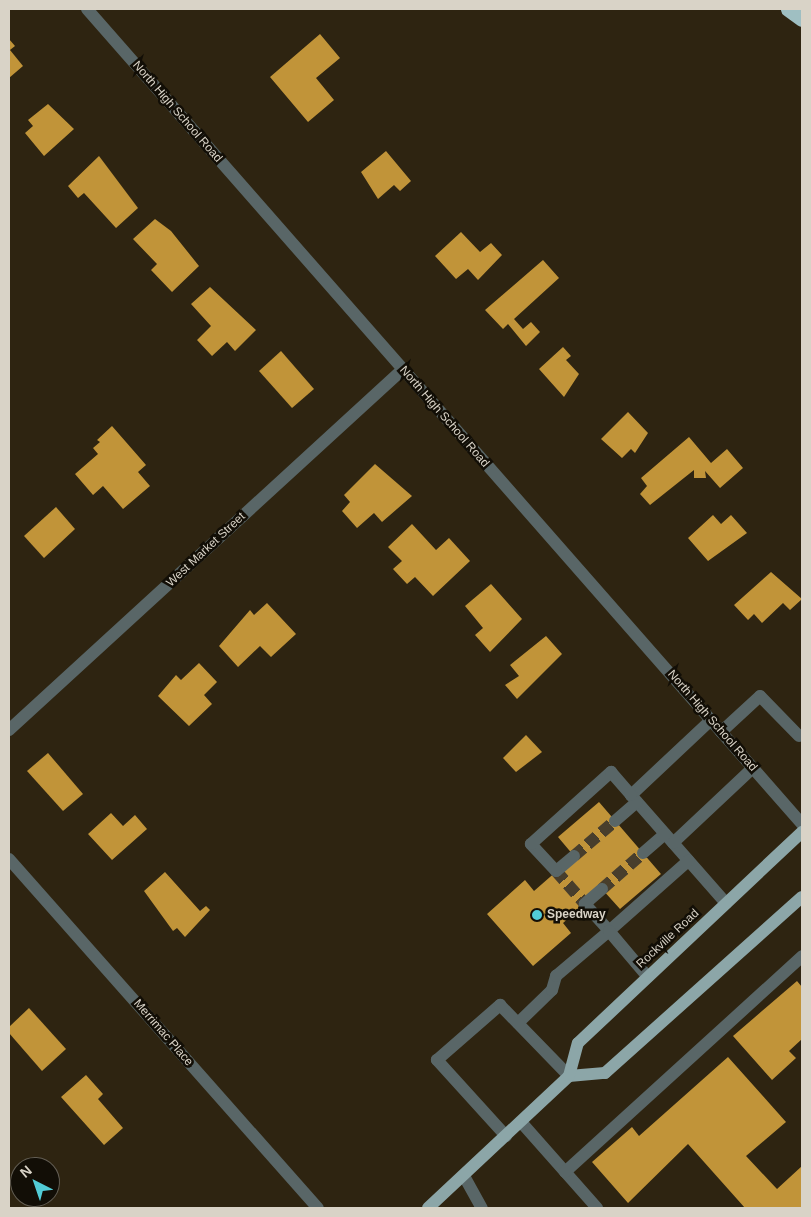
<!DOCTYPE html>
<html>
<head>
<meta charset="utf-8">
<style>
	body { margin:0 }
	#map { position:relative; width:811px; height:1217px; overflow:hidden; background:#2e2411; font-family:Helvetica,sans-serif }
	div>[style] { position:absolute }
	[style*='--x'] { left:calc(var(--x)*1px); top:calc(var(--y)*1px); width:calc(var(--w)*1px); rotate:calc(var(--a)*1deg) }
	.building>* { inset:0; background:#c19439 }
	.minor-tunnel>* { height:12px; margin-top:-6px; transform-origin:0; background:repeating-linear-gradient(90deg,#483e2c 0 12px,transparent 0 18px) }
	.minor>* { height:12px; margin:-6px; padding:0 6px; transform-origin:6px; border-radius:6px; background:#596667 }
	.major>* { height:12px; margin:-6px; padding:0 6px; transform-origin:6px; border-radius:6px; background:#8ca6a8 }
	.highway>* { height:15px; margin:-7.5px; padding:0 7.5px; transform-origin:7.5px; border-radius:7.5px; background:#9fbfc2 }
	.dots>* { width:14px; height:14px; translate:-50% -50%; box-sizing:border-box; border:2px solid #120e06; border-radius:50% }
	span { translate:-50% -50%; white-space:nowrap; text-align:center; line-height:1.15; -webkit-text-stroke:5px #120e06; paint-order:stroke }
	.street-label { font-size:12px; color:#d9d3c7 }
	.poi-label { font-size:12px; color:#d9d3c7; font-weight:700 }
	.left { translate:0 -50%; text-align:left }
	.frame { position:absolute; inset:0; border:10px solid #d9d3c7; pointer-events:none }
	.north { position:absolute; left:10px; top:1157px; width:50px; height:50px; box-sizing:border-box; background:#120e06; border:1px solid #625d53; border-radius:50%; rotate:319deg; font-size:14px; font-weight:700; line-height:20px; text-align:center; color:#d9d3c7 }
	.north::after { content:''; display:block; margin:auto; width:18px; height:22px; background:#52ccd6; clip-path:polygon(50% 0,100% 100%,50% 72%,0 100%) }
</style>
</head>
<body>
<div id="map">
	<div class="building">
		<i style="clip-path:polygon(320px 34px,340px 58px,316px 78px,334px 100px,308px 122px,270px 77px)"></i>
		<i style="clip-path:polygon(9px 39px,15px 46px,10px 50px,23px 66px,9px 78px)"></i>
		<i style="clip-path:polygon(48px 104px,74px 129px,44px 156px,25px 133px,33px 126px,28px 120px)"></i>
		<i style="clip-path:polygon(386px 151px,411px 181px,400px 191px,394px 185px,378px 199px,361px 172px)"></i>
		<i style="clip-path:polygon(99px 156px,138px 208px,116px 228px,84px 193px,78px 198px,68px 186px)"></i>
		<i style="clip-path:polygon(155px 219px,171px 231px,199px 266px,172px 292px,151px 270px,157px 264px,133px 239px)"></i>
		<i style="clip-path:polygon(461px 232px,480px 252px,491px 243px,502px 255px,478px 280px,468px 269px,456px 279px,435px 256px)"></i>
		<i style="clip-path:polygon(543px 260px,559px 278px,514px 319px,523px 329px,531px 322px,540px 332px,526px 346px,508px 324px,503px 329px,485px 310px)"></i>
		<i style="clip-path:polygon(210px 287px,256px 330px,235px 351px,227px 342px,212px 356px,197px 340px,211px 326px,191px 304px)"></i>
		<i style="clip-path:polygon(563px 347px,571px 356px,566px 360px,579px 374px,564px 397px,539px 369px)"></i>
		<i style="clip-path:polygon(281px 351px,314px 389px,292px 408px,259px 371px)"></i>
		<i style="clip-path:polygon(628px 412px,648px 433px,635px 453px,631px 449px,622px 458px,601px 439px)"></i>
		<i style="clip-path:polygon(112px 426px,146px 465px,138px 472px,150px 486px,123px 509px,103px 486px,93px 495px,75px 474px,98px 454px,93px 448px,100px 442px,97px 440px)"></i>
		<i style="clip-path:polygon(689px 437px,711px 463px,727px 449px,743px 468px,720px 488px,705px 471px,706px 478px,694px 478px,694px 470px,650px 505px,640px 494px,647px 486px,641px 478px)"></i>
		<i style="clip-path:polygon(375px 464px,412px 496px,382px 522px,374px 513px,357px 528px,342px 511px,350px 502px,344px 495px)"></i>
		<i style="clip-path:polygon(56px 507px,75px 529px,44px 558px,24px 536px)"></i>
		<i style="clip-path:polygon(713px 515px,721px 524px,731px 515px,747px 533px,708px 561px,688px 538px)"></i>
		<i style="clip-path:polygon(412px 524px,436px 550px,449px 538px,470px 561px,433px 596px,415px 577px,407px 584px,393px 569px,402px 561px,388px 547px)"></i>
		<i style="clip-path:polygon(771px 572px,802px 599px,790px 610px,783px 603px,762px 623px,754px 614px,748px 620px,734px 605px)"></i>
		<i style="clip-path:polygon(491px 584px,522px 619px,490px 652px,475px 635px,483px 628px,465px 606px)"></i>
		<i style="clip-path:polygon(267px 603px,296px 634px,271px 657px,260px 646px,238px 667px,219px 646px,250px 610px,254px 615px)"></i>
		<i style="clip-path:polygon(546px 636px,562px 654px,517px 699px,505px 685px,519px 676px,510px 665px)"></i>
		<i style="clip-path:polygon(199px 663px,217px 682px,204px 695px,212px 704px,189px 726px,158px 696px,176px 675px,181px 680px)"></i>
		<i style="clip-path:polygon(526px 735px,542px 752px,516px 772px,503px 758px)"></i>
		<i style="clip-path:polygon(48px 753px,83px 794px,63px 811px,27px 771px)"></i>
		<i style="clip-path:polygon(599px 802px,661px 874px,620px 909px,602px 889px,563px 923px,571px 933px,533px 966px,487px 914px,525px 880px,534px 891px,574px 856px,558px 837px)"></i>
		<i style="clip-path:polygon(111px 813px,123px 826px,135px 815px,147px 829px,112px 860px,88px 834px)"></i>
		<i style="clip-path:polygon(165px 872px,200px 911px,206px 906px,210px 910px,185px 937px,177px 928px,173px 931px,144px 891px)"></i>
		<i style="clip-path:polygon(797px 981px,802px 987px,802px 1039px,789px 1051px,796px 1058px,772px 1080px,733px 1036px)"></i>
		<i style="clip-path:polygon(29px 1008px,66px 1049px,42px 1071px,9px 1033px,9px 1027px)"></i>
		<i style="clip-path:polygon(728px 1057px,786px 1122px,746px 1156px,777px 1189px,802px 1166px,802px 1208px,745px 1208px,688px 1144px,628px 1203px,592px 1162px,632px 1127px,639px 1136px)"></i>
		<i style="clip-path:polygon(86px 1075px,103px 1094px,98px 1099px,123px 1128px,104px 1145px,61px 1097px)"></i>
	</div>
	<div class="minor-tunnel">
		<i style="--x:574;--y:856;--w:54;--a:-40.5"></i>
		<i style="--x:556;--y:871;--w:44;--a:48.7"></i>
		<i style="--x:602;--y:889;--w:55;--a:-41.3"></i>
	</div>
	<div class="minor">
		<i style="--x:87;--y:9;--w:1084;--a:48.74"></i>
		<i style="--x:711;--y:720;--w:110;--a:136.8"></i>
		<i style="--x:631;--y:795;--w:144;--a:48.7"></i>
		<i style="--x:9;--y:730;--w:533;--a:-42.49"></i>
		<i style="--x:721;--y:732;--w:53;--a:-42.7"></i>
		<i style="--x:760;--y:696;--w:56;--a:45.7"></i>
		<i style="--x:615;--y:821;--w:29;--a:-41"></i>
		<i style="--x:673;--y:843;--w:110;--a:-43.2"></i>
		<i style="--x:643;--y:853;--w:29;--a:-41"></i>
		<i style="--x:574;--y:856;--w:23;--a:140"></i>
		<i style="--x:556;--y:871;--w:37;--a:-133"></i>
		<i style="--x:531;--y:844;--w:108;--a:-42"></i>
		<i style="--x:611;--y:772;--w:30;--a:49"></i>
		<i style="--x:9;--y:859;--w:466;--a:48.5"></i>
		<i style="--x:602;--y:889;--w:23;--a:139"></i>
		<i style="--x:585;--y:904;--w:36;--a:48"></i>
		<i style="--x:609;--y:931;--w:106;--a:-41.5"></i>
		<i style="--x:518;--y:1023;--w:47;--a:-44.1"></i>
		<i style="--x:552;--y:990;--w:15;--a:-74"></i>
		<i style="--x:556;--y:976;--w:70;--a:-40.3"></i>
		<i style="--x:609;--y:931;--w:60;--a:49.7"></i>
		<i style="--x:521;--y:1122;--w:115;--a:48.5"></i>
		<i style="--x:506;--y:1136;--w:103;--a:-132.2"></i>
		<i style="--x:437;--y:1060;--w:84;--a:-41.1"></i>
		<i style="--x:500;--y:1005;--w:99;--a:45.8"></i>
		<i style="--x:565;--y:1172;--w:321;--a:-42.3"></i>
		<i style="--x:464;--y:1176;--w:37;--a:61"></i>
	</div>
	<div class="major">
		<i style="--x:569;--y:1076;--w:36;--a:-5"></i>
		<i style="--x:605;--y:1073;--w:264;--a:-41.8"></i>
		<i style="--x:428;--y:1208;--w:193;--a:-43.1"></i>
		<i style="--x:569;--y:1076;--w:34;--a:-75"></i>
		<i style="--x:578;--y:1043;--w:308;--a:-43.3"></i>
	</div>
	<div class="highway">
		<i style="--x:788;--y:9;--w:17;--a:36"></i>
	</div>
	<div class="dots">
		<i style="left:537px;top:915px;background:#52ccd6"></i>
	</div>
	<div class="street-label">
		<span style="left:177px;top:112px;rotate:49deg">North High School Road</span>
		<span style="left:444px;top:417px;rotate:49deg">North High School Road</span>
		<span style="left:206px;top:550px;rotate:-43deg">West Market Street</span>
		<span style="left:712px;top:721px;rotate:49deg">North High School Road</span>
		<span style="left:668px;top:939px;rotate:-43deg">Rockville Road</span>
		<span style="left:163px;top:1033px;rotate:49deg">Merrimac Place</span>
	</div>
	<div class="poi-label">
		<span class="left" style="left:547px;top:915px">Speedway</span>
	</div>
	<div class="frame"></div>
	<div class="north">N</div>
</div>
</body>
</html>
